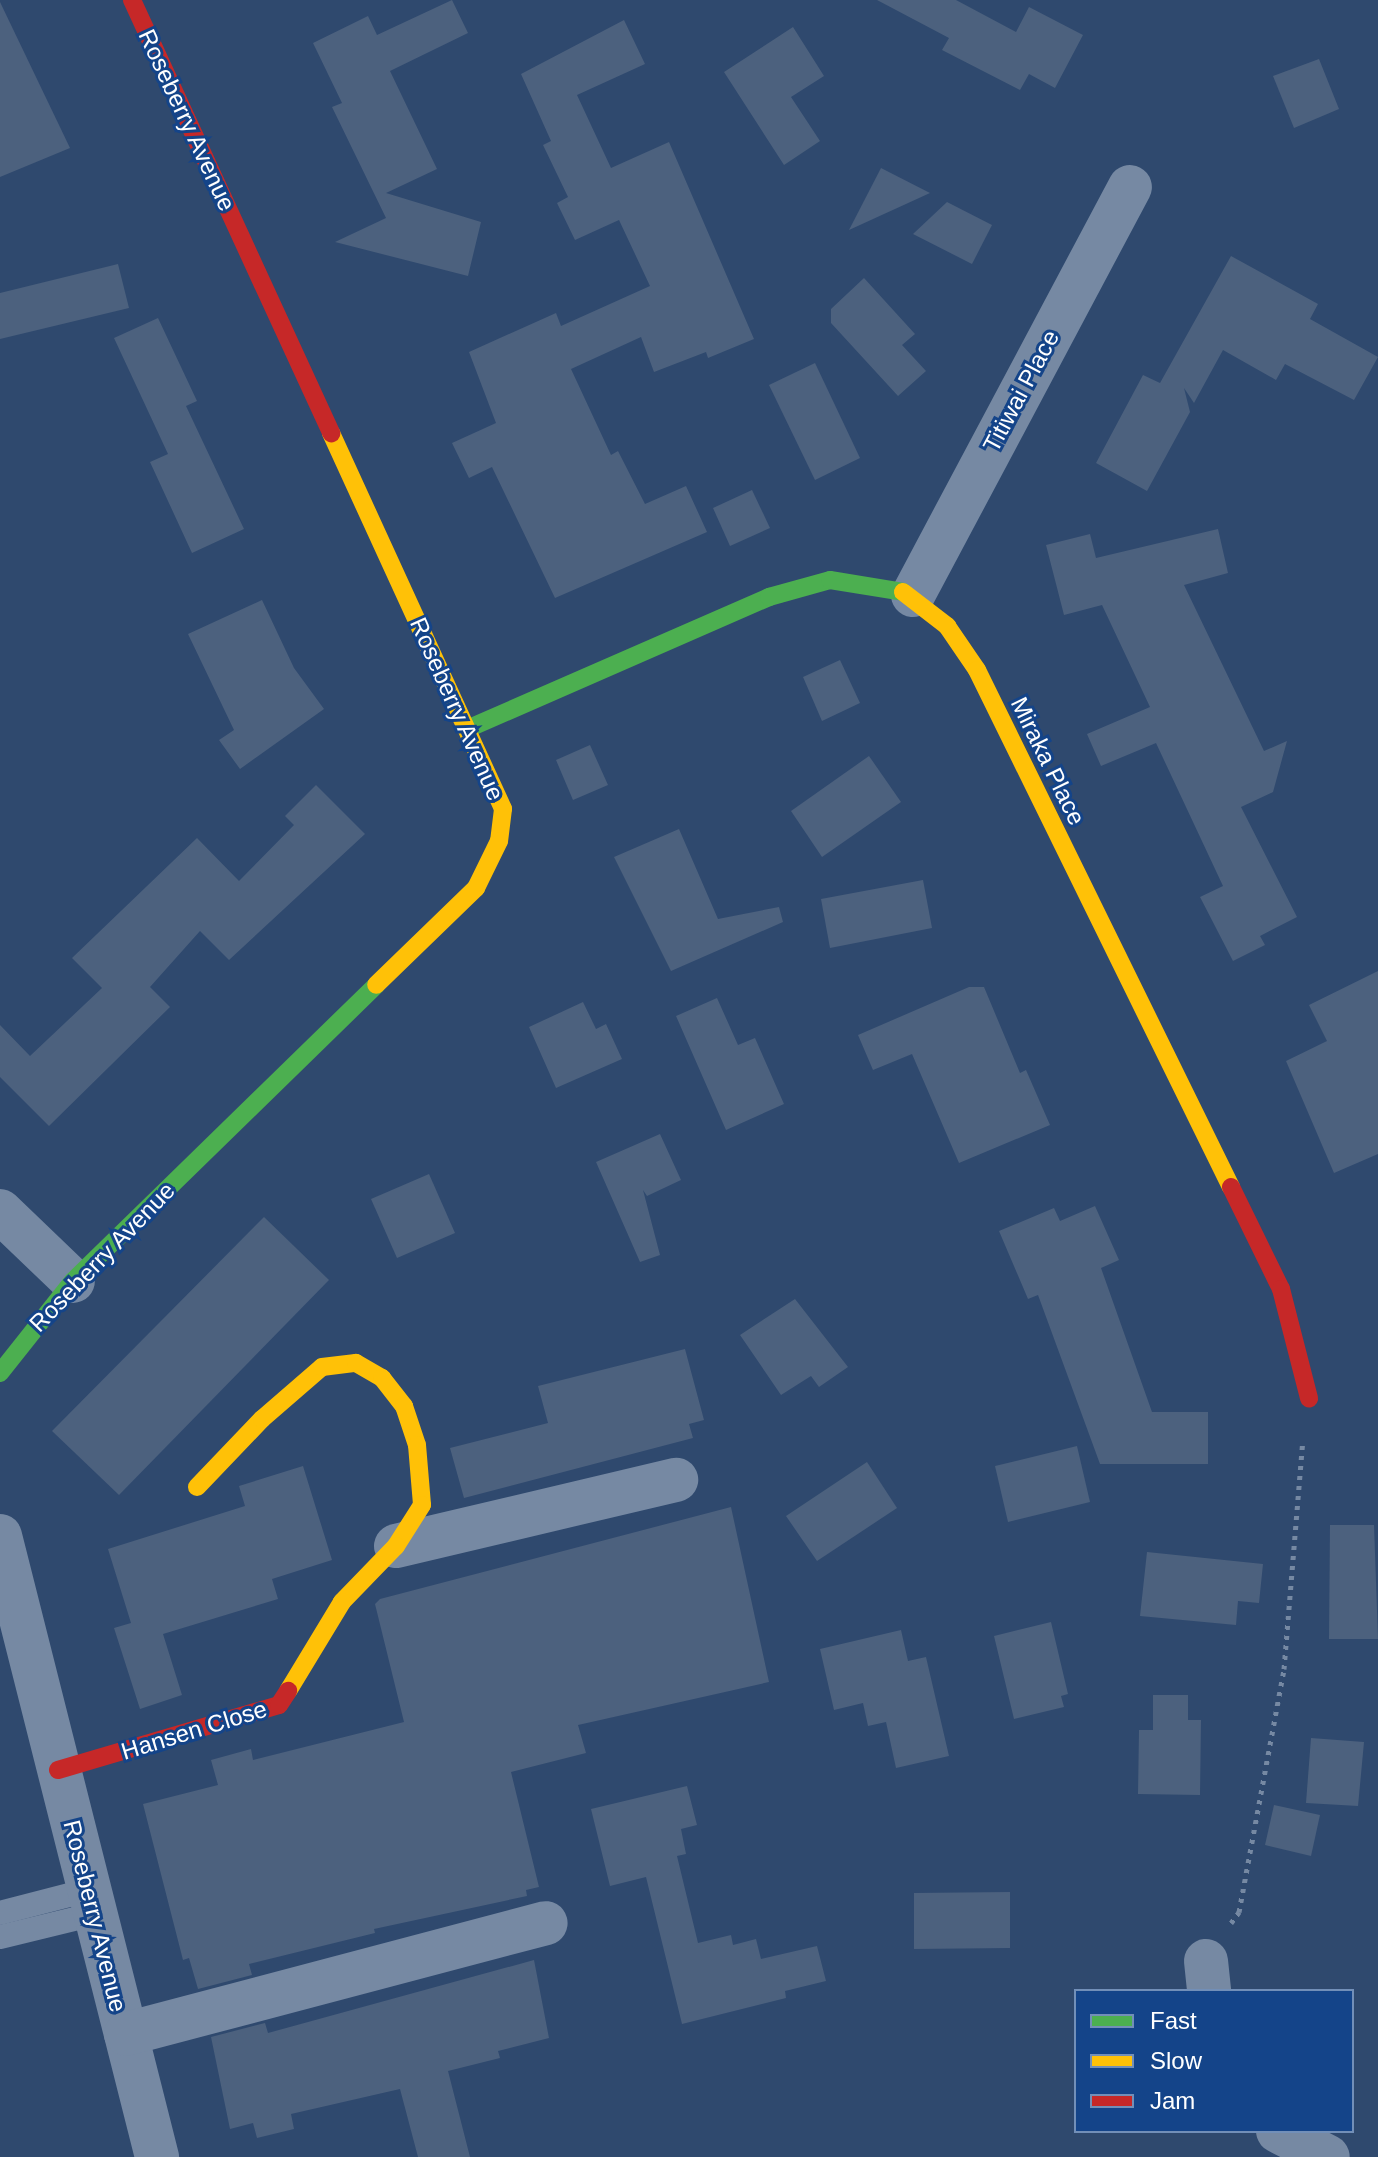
<!DOCTYPE html>
<html>
<head>
<meta charset="utf-8">
<style>
	body { margin:0 }
	#map { position:relative; width:1378px; height:2157px; overflow:hidden; background:#2f496e; font-family:Arial,sans-serif }
	div>[style] { position:absolute }
	[style*='--x'] { left:calc(var(--x)*1px); top:calc(var(--y)*1px); width:calc(var(--w)*1px); rotate:calc(var(--a)*1deg) }
	.building>* { inset:0; background:#4c617e }
	.path>* { height:5px; margin-top:-2.5px; transform-origin:0; background:repeating-linear-gradient(90deg,#7689a3 0 4px,transparent 0 10px) }
	.lane>* { height:24px; margin:-12px; padding:0 12px; transform-origin:12px; border-radius:12px; background:#7689a3 }
	.street>* { height:44px; margin:-22px; padding:0 22px; transform-origin:22px; border-radius:22px; background:#7689a3 }
	.fast>* { height:18px; margin:-9px; padding:0 9px; transform-origin:9px; border-radius:9px; background:#4caf50 }
	.slow>* { height:18px; margin:-9px; padding:0 9px; transform-origin:9px; border-radius:9px; background:#ffc107 }
	.jam>* { height:18px; margin:-9px; padding:0 9px; transform-origin:9px; border-radius:9px; background:#c62828 }
	span { translate:-50% -50%; white-space:nowrap; text-align:center; line-height:1.15; -webkit-text-stroke:6px #144489; paint-order:stroke }
	.street-label { font-size:24px; color:#fff }
	.legend { position:absolute; left:1074px; top:1989px; width:280px; height:144px; box-sizing:border-box; background:#144489; border:2px solid #728fb8; margin:0; padding:10px 14px; list-style:none; font-size:24px; color:#fff }
	.legend li { display:flex; align-items:center; gap:16px; height:40px }
	.legend b { width:40px; border:2px solid #728fb8 }
</style>
</head>
<body>
<div id="map">
	<div class="building">
		<i style="clip-path:polygon(452px 0,468px 33px,390px 71px,437px 169px,386px 193px,481px 222px,468px 276px,335px 242px,386px 218px,332px 107px,342px 103px,313px 43px,368px 16px,377px 35px)"></i>
		<i style="clip-path:polygon(877px 0,956px 0,1016px 32px,1029px 7px,1083px 35px,1055px 88px,1029px 74px,1020px 90px,942px 50px,949px 38px)"></i>
		<i style="clip-path:polygon(0 2px,70px 148px,0 177px)"></i>
		<i style="clip-path:polygon(624px 20px,645px 64px,577px 95px,611px 168px,669px 142px,754px 339px,708px 358px,706px 352px,654px 372px,641px 337px,571px 369px,611px 455px,618px 451px,645px 504px,686px 486px,707px 532px,555px 598px,492px 467px,469px 478px,452px 443px,496px 423px,469px 352px,556px 313px,561px 326px,650px 286px,619px 220px,575px 240px,557px 203px,568px 197px,543px 145px,551px 141px,521px 74px)"></i>
		<i style="clip-path:polygon(793px 27px,824px 76px,791px 97px,820px 141px,784px 165px,724px 72px)"></i>
		<i style="clip-path:polygon(1319px 59px,1339px 109px,1294px 128px,1273px 76px)"></i>
		<i style="clip-path:polygon(881px 168px,930px 193px,849px 230px)"></i>
		<i style="clip-path:polygon(947px 202px,992px 225px,972px 264px,913px 234px)"></i>
		<i style="clip-path:polygon(1231px 256px,1318px 304px,1310px 319px,1378px 357px,1354px 400px,1285px 364px,1276px 380px,1223px 350px,1194px 403px,1184px 388px,1190px 412px,1147px 491px,1096px 463px,1143px 375px,1160px 383px)"></i>
		<i style="clip-path:polygon(118px 264px,129px 308px,0 339px,0 293px)"></i>
		<i style="clip-path:polygon(864px 278px,915px 334px,902px 345px,926px 371px,898px 396px,831px 323px,831px 309px)"></i>
		<i style="clip-path:polygon(158px 318px,197px 401px,186px 406px,244px 529px,192px 553px,150px 462px,168px 454px,114px 338px)"></i>
		<i style="clip-path:polygon(815px 363px,860px 458px,815px 480px,769px 385px)"></i>
		<i style="clip-path:polygon(752px 490px,770px 528px,730px 546px,713px 508px)"></i>
		<i style="clip-path:polygon(1218px 529px,1228px 573px,1184px 585px,1264px 751px,1287px 741px,1273px 792px,1241px 807px,1297px 917px,1260px 936px,1265px 945px,1233px 961px,1200px 897px,1223px 886px,1156px 743px,1101px 766px,1087px 734px,1150px 707px,1102px 605px,1064px 615px,1046px 545px,1090px 534px,1096px 558px)"></i>
		<i style="clip-path:polygon(262px 600px,294px 668px,324px 709px,240px 769px,219px 740px,234px 730px,188px 634px)"></i>
		<i style="clip-path:polygon(840px 660px,860px 703px,822px 721px,803px 677px)"></i>
		<i style="clip-path:polygon(590px 745px,608px 785px,573px 800px,556px 760px)"></i>
		<i style="clip-path:polygon(869px 756px,901px 802px,822px 857px,791px 811px)"></i>
		<i style="clip-path:polygon(316px 785px,365px 834px,229px 960px,200px 931px,150px 987px,170px 1007px,49px 1126px,0 1077px,0 1025px,30px 1056px,102px 988px,72px 958px,197px 838px,239px 881px,294px 825px,285px 816px)"></i>
		<i style="clip-path:polygon(679px 829px,718px 919px,779px 907px,783px 922px,671px 971px,614px 857px)"></i>
		<i style="clip-path:polygon(923px 880px,932px 928px,830px 948px,821px 899px)"></i>
		<i style="clip-path:polygon(1378px 971px,1378px 1154px,1334px 1173px,1286px 1061px,1327px 1041px,1309px 1005px)"></i>
		<i style="clip-path:polygon(969px 987px,984px 987px,1020px 1073px,1026px 1070px,1050px 1125px,959px 1163px,912px 1054px,873px 1070px,858px 1035px)"></i>
		<i style="clip-path:polygon(717px 998px,738px 1045px,755px 1038px,784px 1104px,726px 1130px,676px 1016px)"></i>
		<i style="clip-path:polygon(583px 1002px,596px 1029px,606px 1024px,622px 1059px,556px 1088px,529px 1027px)"></i>
		<i style="clip-path:polygon(660px 1134px,681px 1180px,647px 1196px,643px 1190px,660px 1255px,640px 1262px,596px 1162px)"></i>
		<i style="clip-path:polygon(429px 1174px,455px 1233px,397px 1258px,371px 1199px)"></i>
		<i style="clip-path:polygon(1095px 1206px,1119px 1260px,1101px 1268px,1152px 1412px,1208px 1412px,1208px 1464px,1100px 1464px,1038px 1295px,1028px 1299px,999px 1231px,1054px 1208px,1060px 1221px)"></i>
		<i style="clip-path:polygon(264px 1217px,329px 1280px,119px 1495px,52px 1431px)"></i>
		<i style="clip-path:polygon(795px 1299px,848px 1367px,819px 1387px,811px 1376px,781px 1395px,740px 1335px)"></i>
		<i style="clip-path:polygon(685px 1349px,704px 1420px,689px 1424px,693px 1438px,464px 1498px,450px 1448px,548px 1423px,538px 1386px)"></i>
		<i style="clip-path:polygon(1077px 1446px,1090px 1502px,1008px 1522px,995px 1466px)"></i>
		<i style="clip-path:polygon(867px 1462px,897px 1508px,817px 1561px,786px 1516px)"></i>
		<i style="clip-path:polygon(303px 1466px,332px 1560px,272px 1579px,278px 1599px,163px 1634px,182px 1695px,140px 1709px,114px 1628px,131px 1623px,108px 1549px,245px 1506px,239px 1486px)"></i>
		<i style="clip-path:polygon(731px 1507px,769px 1682px,578px 1725px,586px 1753px,511px 1772px,539px 1887px,526px 1890px,527px 1896px,374px 1929px,375px 1933px,249px 1964px,252px 1975px,198px 1989px,189px 1958px,183px 1960px,143px 1804px,218px 1785px,211px 1760px,251px 1749px,253px 1760px,404px 1722px,375px 1604px,380px 1599px)"></i>
		<i style="clip-path:polygon(1330px 1525px,1374px 1525px,1378px 1639px,1329px 1639px)"></i>
		<i style="clip-path:polygon(1147px 1552px,1263px 1564px,1259px 1603px,1238px 1601px,1236px 1625px,1140px 1616px)"></i>
		<i style="clip-path:polygon(1051px 1622px,1068px 1694px,1061px 1696px,1064px 1707px,1014px 1719px,994px 1636px)"></i>
		<i style="clip-path:polygon(901px 1630px,908px 1661px,926px 1657px,949px 1756px,896px 1768px,886px 1722px,868px 1726px,863px 1703px,834px 1710px,820px 1649px)"></i>
		<i style="clip-path:polygon(1153px 1695px,1188px 1695px,1188px 1720px,1201px 1720px,1200px 1795px,1138px 1794px,1139px 1730px,1153px 1730px)"></i>
		<i style="clip-path:polygon(1311px 1738px,1364px 1742px,1358px 1806px,1306px 1803px)"></i>
		<i style="clip-path:polygon(687px 1786px,697px 1825px,681px 1829px,686px 1854px,677px 1856px,698px 1943px,731px 1935px,733px 1945px,756px 1939px,761px 1959px,817px 1946px,826px 1981px,785px 1991px,786px 1998px,682px 2024px,646px 1877px,610px 1886px,591px 1809px)"></i>
		<i style="clip-path:polygon(1274px 1805px,1320px 1815px,1311px 1856px,1265px 1845px)"></i>
		<i style="clip-path:polygon(1010px 1892px,1010px 1948px,914px 1949px,914px 1893px)"></i>
		<i style="clip-path:polygon(534px 1960px,549px 2038px,498px 2051px,500px 2058px,448px 2071px,470px 2157px,418px 2157px,400px 2089px,291px 2114px,294px 2129px,257px 2138px,253px 2123px,230px 2129px,211px 2037px,265px 2023px,268px 2033px)"></i>
	</div>
	<div class="path">
		<i style="--x:1231;--y:1923;--w:14;--a:-54"></i>
		<i style="--x:1239;--y:1912;--w:247;--a:-79.5"></i>
		<i style="--x:1284;--y:1669;--w:230;--a:-85.3"></i>
	</div>
	<div class="lane">
		<i style="--x:0;--y:1913;--w:91;--a:-14.6"></i>
		<i style="--x:0;--y:1937;--w:98;--a:-13.6"></i>
	</div>
	<div class="street">
		<i style="--x:913;--y:595;--w:462;--a:-62"></i>
		<i style="--x:0;--y:1211;--w:101;--a:43.8"></i>
		<i style="--x:0;--y:1536;--w:641;--a:75.81"></i>
		<i style="--x:396;--y:1546;--w:288;--a:-13.3"></i>
		<i style="--x:1206;--y:1961;--w:30;--a:84"></i>
		<i style="--x:126;--y:2034;--w:434;--a:-14.8"></i>
		<i style="--x:1278;--y:2131;--w:56;--a:27.5"></i>
	</div>
	<div class="fast">
		<i style="--x:467;--y:729;--w:330;--a:-23.6"></i>
		<i style="--x:769;--y:597;--w:63;--a:-15.6"></i>
		<i style="--x:830;--y:580;--w:74;--a:9.3"></i>
		<i style="--x:0;--y:1373;--w:117;--a:-51.6"></i>
		<i style="--x:73;--y:1281;--w:424;--a:-44.3"></i>
	</div>
	<div class="slow">
		<i style="--x:331;--y:433;--w:413;--a:65.4"></i>
		<i style="--x:503;--y:809;--w:32;--a:97"></i>
		<i style="--x:499;--y:841;--w:52;--a:116.1"></i>
		<i style="--x:476;--y:888;--w:139;--a:135.9"></i>
		<i style="--x:903;--y:592;--w:56;--a:37.7"></i>
		<i style="--x:947;--y:626;--w:53;--a:55.7"></i>
		<i style="--x:977;--y:670;--w:576;--a:63.84"></i>
		<i style="--x:197;--y:1487;--w:94;--a:-46.3"></i>
		<i style="--x:262;--y:1419;--w:79;--a:-40.9"></i>
		<i style="--x:322;--y:1367;--w:34;--a:-7"></i>
		<i style="--x:356;--y:1363;--w:30;--a:30"></i>
		<i style="--x:382;--y:1378;--w:36;--a:52"></i>
		<i style="--x:404;--y:1406;--w:41;--a:71.6"></i>
		<i style="--x:417;--y:1445;--w:60;--a:85.2"></i>
		<i style="--x:422;--y:1505;--w:49;--a:122.4"></i>
		<i style="--x:396;--y:1546;--w:78;--a:134"></i>
		<i style="--x:342;--y:1602;--w:104;--a:121.2"></i>
	</div>
	<div class="jam">
		<i style="--x:132;--y:0;--w:477;--a:65.3"></i>
		<i style="--x:1231;--y:1187;--w:114;--a:63.9"></i>
		<i style="--x:1281;--y:1289;--w:113;--a:75.6"></i>
		<i style="--x:58;--y:1770;--w:230;--a:-16.4"></i>
		<i style="--x:279;--y:1705;--w:17;--a:-57"></i>
	</div>
	<div class="street-label">
		<span style="left:187px;top:120px;rotate:65deg">Roseberry Avenue</span>
		<span style="left:1021px;top:391px;rotate:-62deg">Titiwai Place</span>
		<span style="left:457px;top:709px;rotate:66deg">Roseberry Avenue</span>
		<span style="left:1048px;top:761px;rotate:64deg">Miraka Place</span>
		<span style="left:102px;top:1257px;rotate:-46deg">Roseberry Avenue</span>
		<span style="left:194px;top:1730px;rotate:-17deg">Hansen Close</span>
		<span style="left:95px;top:1916px;rotate:76deg">Roseberry Avenue</span>
	</div>
	<ul class="legend">
	<li><b style="height:10px;background:#4caf50"></b>Fast</li>
	<li><b style="height:10px;background:#ffc107"></b>Slow</li>
	<li><b style="height:10px;background:#c62828"></b>Jam</li>
	</ul>
</div>
</body>
</html>
